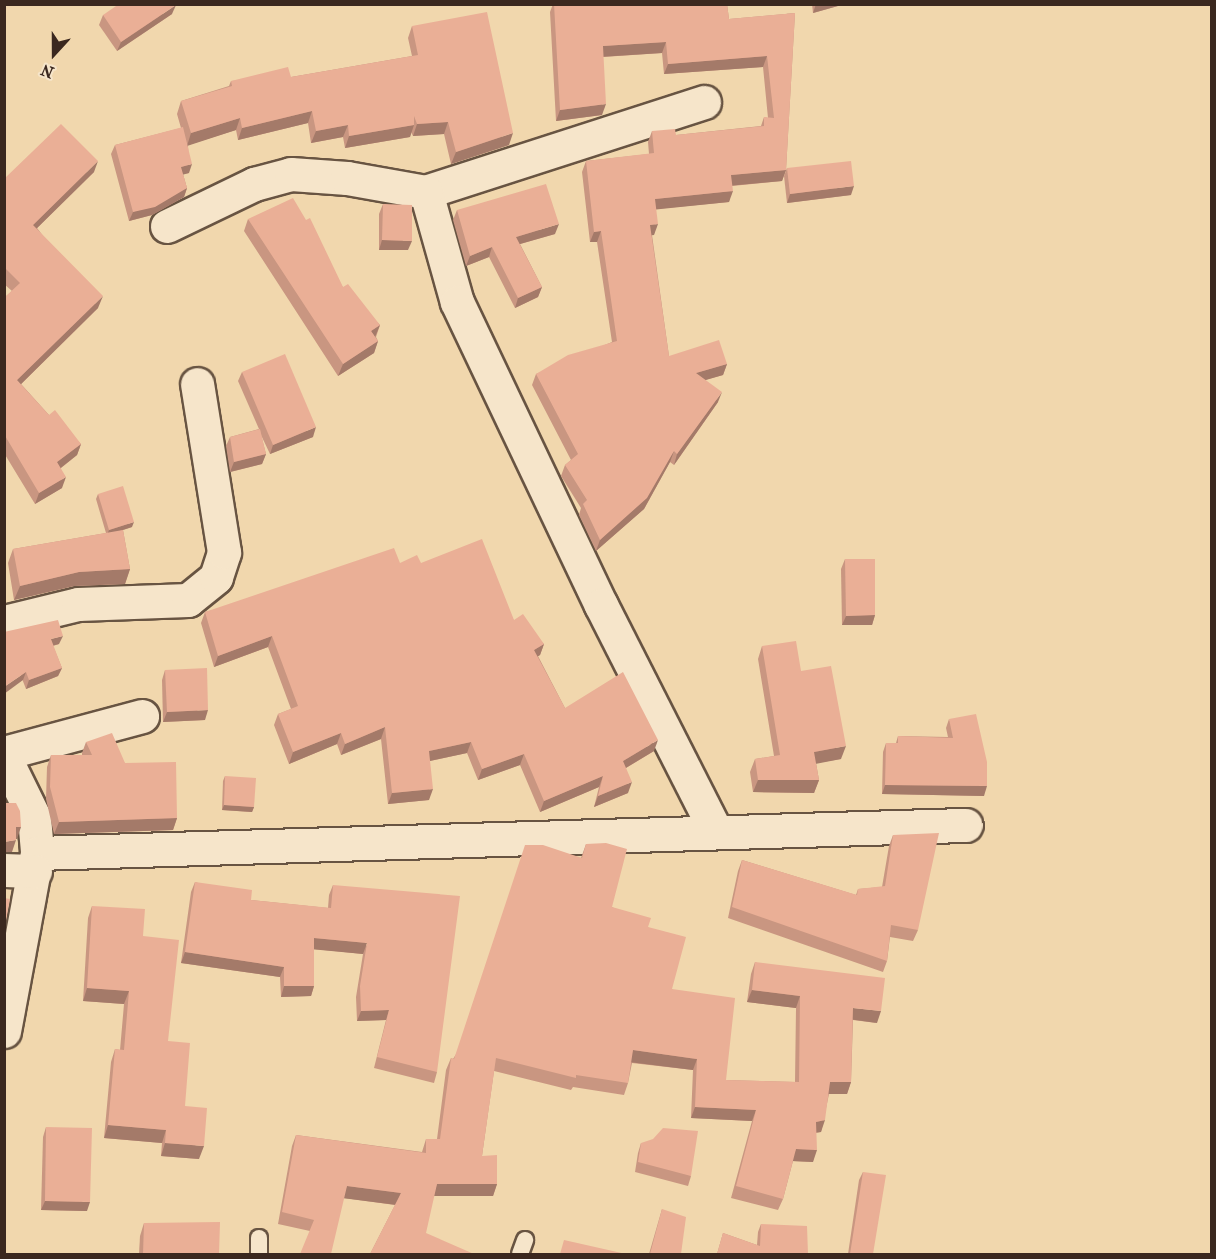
<!DOCTYPE html>
<html>
<head>
<meta charset="utf-8">
<style>
	body { margin:0 }
	#map { position:relative; width:1216px; height:1259px; overflow:hidden; background:#f1d7ad; font-family:"IM FELL French Canon",serif }
	div>[style] { position:absolute }
	[style*='--x'] { left:calc(var(--x)*1px); top:calc(var(--y)*1px); width:calc(var(--w)*1px); rotate:calc(var(--a)*1deg) }
	.roads { filter:drop-shadow(2px 0 #685442) drop-shadow(-2px 0 #685442) drop-shadow(0 2px #685442) drop-shadow(0 -2px #685442) }
	.lane>* { height:16px; margin:-8px; padding:0 8px; transform-origin:8px; border-radius:8px; background:#f6e5ca }
	.street>* { height:33px; margin:-16.5px; padding:0 16.5px; transform-origin:16.5px; border-radius:16.5px; background:#f6e5ca }
	.wall>* { inset:0; background:#c99681 }
	.shaded-wall>* { inset:0; background:#a47a69 }
	.building>* { inset:0; background:#eaaf96 }
	span { translate:-50% -50%; white-space:nowrap; text-align:center; line-height:1.15; -webkit-text-stroke:5px #f6e5ca; paint-order:stroke }
	.frame { position:absolute; inset:0; border:6px solid #3b281f; pointer-events:none }
	.north { position:absolute; left:24px; top:24px; width:60px; height:60px; -webkit-text-stroke:4px #f6e5ca; paint-order:stroke; rotate:201deg; font-size:16px; font-weight:700; line-height:24px; text-align:center; color:#3b281f }
	.north::after { content:''; display:block; margin:auto; width:21px; height:27px; background:#3b281f; clip-path:polygon(50% 0,100% 100%,50% 72%,0 100%) }
</style>
</head>
<body>
<div id="map">
	<div class="roads">
		<div class="lane">
			<i style="--x:259;--y:1254;--w:16;--a:-90"></i>
			<i style="--x:520;--y:1254;--w:15;--a:-70"></i>
		</div>
		<div class="street">
			<i style="--x:704;--y:102;--w:292;--a:162.1"></i>
			<i style="--x:426;--y:192;--w:114;--a:74.3"></i>
			<i style="--x:457;--y:302;--w:335;--a:64.6"></i>
			<i style="--x:601;--y:605;--w:254;--a:63.1"></i>
			<i style="--x:167;--y:226;--w:97;--a:-25.8"></i>
			<i style="--x:254;--y:184;--w:38;--a:-15"></i>
			<i style="--x:291;--y:174;--w:56;--a:4.1"></i>
			<i style="--x:347;--y:178;--w:80;--a:10"></i>
			<i style="--x:4;--y:622;--w:76;--a:-13.7"></i>
			<i style="--x:78;--y:604;--w:110;--a:-2.1"></i>
			<i style="--x:188;--y:600;--w:36;--a:-39"></i>
			<i style="--x:216;--y:577;--w:26;--a:-72"></i>
			<i style="--x:224;--y:552;--w:170;--a:-99.1"></i>
			<i style="--x:4;--y:753;--w:143;--a:-15"></i>
			<i style="--x:4;--y:756;--w:68;--a:63.8"></i>
			<i style="--x:34;--y:817;--w:36;--a:85"></i>
			<i style="--x:37;--y:853;--w:181;--a:100.5"></i>
			<i style="--x:37;--y:853;--w:929;--a:-1.73"></i>
			<i style="--x:4;--y:870;--w:31;--a:2"></i>
		</div>
	</div>
	<div class="wall">
		<i style="clip-path:polygon(553px 4px,727px 4px,729px 19px,795px 13px,786px 170px,782px 181px,732px 186px,729px 202px,656px 209px,654px 235px,652px 235px,669px 356px,727px 364px,723px 375px,705px 380px,718px 402px,674px 465px,670px 462px,644px 509px,596px 551px,579px 515px,581px 508px,561px 476px,565px 465px,571px 460px,532px 385px,536px 374px,612px 342px,597px 242px,590px 242px,582px 172px,586px 161px,649px 154px,648px 142px,652px 131px,676px 135px,761px 126px,764px 117px,768px 118px,763px 67px,664px 74px,662px 53px,603px 57px,602px 115px,556px 121px,550px 12px)"></i>
		<i style="clip-path:polygon(812px 4px,845px 4px,813px 13px)"></i>
		<i style="clip-path:polygon(172px 14px,117px 51px,99px 25px,103px 15px)"></i>
		<i style="clip-path:polygon(412px 26px,509px 145px,451px 164px,444px 134px,413px 136px,411px 132px,410px 137px,345px 148px,343px 137px,311px 143px,308px 123px,238px 140px,236px 130px,188px 145px,189px 173px,183px 174px,187px 188px,184px 197px,152px 215px,129px 221px,111px 154px,115px 145px,181px 128px,177px 114px,181px 101px,229px 86px,231px 81px,291px 77px,412px 56px,408px 38px)"></i>
		<i style="clip-path:polygon(787px 168px,851px 195px,787px 203px,784px 176px)"></i>
		<i style="clip-path:polygon(94px 172px,37px 228px,98px 308px,21px 384px,49px 415px,81px 444px,77px 455px,61px 468px,62px 488px,35px 504px,4px 453px,4px 298px,12px 291px,4px 284px,4px 179px)"></i>
		<i style="clip-path:polygon(383px 204px,408px 250px,379px 250px,379px 214px)"></i>
		<i style="clip-path:polygon(457px 210px,555px 234px,520px 244px,542px 287px,538px 297px,515px 308px,489px 257px,466px 266px,453px 220px)"></i>
		<i style="clip-path:polygon(248px 219px,343px 287px,380px 325px,376px 337px,378px 341px,374px 353px,338px 376px,244px 231px)"></i>
		<i style="clip-path:polygon(242px 372px,313px 437px,270px 454px,261px 435px,266px 454px,262px 464px,230px 472px,226px 446px,230px 437px,259px 429px,238px 381px)"></i>
		<i style="clip-path:polygon(98px 494px,132px 527px,123px 530px,130px 569px,125px 584px,74px 586px,14px 600px,8px 563px,13px 549px,106px 533px,96px 499px)"></i>
		<i style="clip-path:polygon(845px 559px,875px 615px,872px 625px,842px 625px,841px 569px)"></i>
		<i style="clip-path:polygon(400px 563px,421px 563px,514px 620px,544px 644px,540px 655px,538px 656px,565px 708px,654px 751px,626px 768px,628px 793px,594px 807px,599px 787px,540px 812px,520px 765px,478px 780px,467px 753px,430px 761px,429px 800px,388px 804px,381px 739px,341px 755px,337px 744px,289px 764px,274px 725px,278px 714px,291px 709px,268px 647px,214px 667px,201px 623px,205px 612px)"></i>
		<i style="clip-path:polygon(4px 632px,59px 644px,53px 646px,62px 668px,58px 676px,26px 689px)"></i>
		<i style="clip-path:polygon(762px 646px,801px 671px,841px 759px,816px 763px,819px 780px,814px 793px,753px 792px,750px 772px,755px 759px,774px 756px,758px 659px)"></i>
		<i style="clip-path:polygon(165px 670px,205px 720px,163px 722px,162px 680px)"></i>
		<i style="clip-path:polygon(949px 719px,984px 796px,882px 794px,883px 752px,886px 743px,896px 743px,898px 736px,948px 737px,946px 728px)"></i>
		<i style="clip-path:polygon(86px 742px,125px 763px,177px 818px,173px 830px,54px 834px,46px 799px,47px 767px,51px 755px,82px 755px,82px 753px)"></i>
		<i style="clip-path:polygon(225px 776px,254px 807px,252px 812px,222px 810px,223px 781px)"></i>
		<i style="clip-path:polygon(893px 835px,918px 930px,913px 941px,890px 937px,887px 961px,883px 972px,728px 918px,738px 871px,742px 860px,856px 895px,858px 889px,882px 887px,889px 846px)"></i>
		<i style="clip-path:polygon(586px 844px,612px 907px,648px 927px,672px 989px,726px 1080px,795px 1082px,796px 1008px,747px 1002px,751px 974px,755px 962px,877px 1023px,853px 1020px,851px 1082px,847px 1094px,829px 1094px,821px 1132px,816px 1133px,813px 1162px,793px 1161px,783px 1199px,778px 1210px,731px 1198px,752px 1121px,691px 1118px,693px 1070px,632px 1063px,628px 1083px,624px 1095px,573px 1087px,571px 1090px,494px 1071px,482px 1156px,497px 1184px,493px 1196px,434px 1196px,370px 1254px,395px 1205px,344px 1198px,310px 1231px,278px 1224px,292px 1146px,296px 1135px,422px 1152px,426px 1139px,437px 1139px,446px 1070px,451px 1058px,453px 1059px,581px 858px)"></i>
		<i style="clip-path:polygon(195px 882px,251px 900px,328px 908px,329px 895px,333px 885px,437px 1072px,434px 1083px,374px 1068px,386px 1020px,357px 1021px,356px 997px,363px 954px,314px 949px,314px 986px,311px 996px,281px 997px,280px 977px,181px 963px,191px 892px)"></i>
		<i style="clip-path:polygon(92px 906px,143px 936px,168px 1041px,199px 1159px,161px 1156px,162px 1143px,104px 1138px,111px 1062px,115px 1049px,120px 1050px,124px 1004px,83px 1001px,88px 918px)"></i>
		<i style="clip-path:polygon(46px 1127px,87px 1211px,41px 1210px,43px 1137px)"></i>
		<i style="clip-path:polygon(641px 1143px,691px 1176px,688px 1186px,635px 1172px,638px 1153px)"></i>
		<i style="clip-path:polygon(863px 1172px,873px 1254px,848px 1254px,859px 1180px)"></i>
		<i style="clip-path:polygon(662px 1209px,681px 1254px,649px 1254px)"></i>
		<i style="clip-path:polygon(144px 1223px,219px 1254px,139px 1254px,140px 1236px)"></i>
		<i style="clip-path:polygon(761px 1224px,808px 1254px,717px 1254px,723px 1233px,757px 1245px,758px 1232px)"></i>
	</div>
	<div class="shaded-wall">
		<i style="clip-path:polygon(816px 4px,845px 4px,813px 13px)"></i>
		<i style="clip-path:polygon(176px 5px,172px 14px,117px 51px,121px 42px)"></i>
		<i style="clip-path:polygon(666px 42px,662px 53px,599px 57px,603px 46px)"></i>
		<i style="clip-path:polygon(767px 56px,763px 67px,664px 74px,668px 64px)"></i>
		<i style="clip-path:polygon(606px 104px,602px 115px,556px 121px,560px 110px)"></i>
		<i style="clip-path:polygon(312px 111px,308px 123px,238px 140px,242px 128px)"></i>
		<i style="clip-path:polygon(240px 118px,236px 130px,187px 146px,191px 133px)"></i>
		<i style="clip-path:polygon(448px 122px,444px 134px,413px 136px,417px 124px)"></i>
		<i style="clip-path:polygon(348px 125px,343px 137px,311px 143px,316px 131px)"></i>
		<i style="clip-path:polygon(414px 125px,410px 137px,345px 148px,349px 136px)"></i>
		<i style="clip-path:polygon(513px 133px,509px 145px,451px 164px,456px 152px)"></i>
		<i style="clip-path:polygon(98px 161px,94px 172px,29px 236px,33px 225px)"></i>
		<i style="clip-path:polygon(192px 164px,189px 173px,178px 176px,181px 167px)"></i>
		<i style="clip-path:polygon(786px 170px,782px 181px,727px 186px,731px 175px)"></i>
		<i style="clip-path:polygon(854px 186px,851px 195px,787px 203px,790px 194px)"></i>
		<i style="clip-path:polygon(187px 188px,184px 197px,152px 215px,129px 221px,133px 212px)"></i>
		<i style="clip-path:polygon(733px 191px,729px 202px,651px 210px,655px 199px)"></i>
		<i style="clip-path:polygon(559px 224px,555px 234px,513px 246px,516px 237px)"></i>
		<i style="clip-path:polygon(658px 224px,654px 235px,646px 236px,650px 225px)"></i>
		<i style="clip-path:polygon(601px 231px,597px 242px,590px 242px,594px 232px)"></i>
		<i style="clip-path:polygon(382px 240px,412px 241px,408px 250px,379px 250px)"></i>
		<i style="clip-path:polygon(492px 247px,489px 257px,466px 266px,470px 256px)"></i>
		<i style="clip-path:polygon(542px 287px,538px 297px,515px 308px,518px 298px)"></i>
		<i style="clip-path:polygon(103px 296px,98px 308px,13px 392px,17px 380px)"></i>
		<i style="clip-path:polygon(380px 325px,375px 337px,371px 331px)"></i>
		<i style="clip-path:polygon(378px 341px,374px 353px,338px 376px,343px 364px)"></i>
		<i style="clip-path:polygon(727px 364px,723px 375px,692px 384px,696px 373px)"></i>
		<i style="clip-path:polygon(722px 392px,718px 402px,674px 465px,677px 454px)"></i>
		<i style="clip-path:polygon(316px 427px,313px 437px,270px 454px,273px 445px)"></i>
		<i style="clip-path:polygon(81px 444px,77px 455px,53px 474px,57px 462px)"></i>
		<i style="clip-path:polygon(674px 451px,670px 462px,644px 509px,596px 551px,600px 540px)"></i>
		<i style="clip-path:polygon(266px 454px,262px 464px,230px 472px,234px 462px)"></i>
		<i style="clip-path:polygon(66px 477px,62px 488px,35px 504px,39px 493px)"></i>
		<i style="clip-path:polygon(134px 522px,132px 527px,107px 535px,109px 530px)"></i>
		<i style="clip-path:polygon(130px 569px,125px 584px,74px 586px,14px 600px,20px 586px,79px 572px)"></i>
		<i style="clip-path:polygon(875px 615px,872px 625px,842px 625px,846px 616px)"></i>
		<i style="clip-path:polygon(63px 636px,59px 644px,47px 647px,51px 639px)"></i>
		<i style="clip-path:polygon(272px 636px,268px 647px,214px 667px,218px 656px)"></i>
		<i style="clip-path:polygon(544px 644px,540px 655px,530px 661px,534px 650px)"></i>
		<i style="clip-path:polygon(62px 668px,58px 676px,26px 689px,29px 680px)"></i>
		<i style="clip-path:polygon(26px 672px,23px 680px,4px 694px,4px 687px)"></i>
		<i style="clip-path:polygon(208px 710px,205px 720px,163px 722px,167px 712px)"></i>
		<i style="clip-path:polygon(385px 727px,381px 739px,341px 755px,345px 744px)"></i>
		<i style="clip-path:polygon(341px 733px,337px 744px,289px 764px,293px 752px)"></i>
		<i style="clip-path:polygon(658px 740px,654px 751px,619px 772px,623px 761px)"></i>
		<i style="clip-path:polygon(471px 742px,467px 753px,425px 762px,429px 751px)"></i>
		<i style="clip-path:polygon(846px 746px,841px 759px,810px 765px,814px 752px)"></i>
		<i style="clip-path:polygon(524px 754px,520px 765px,478px 780px,482px 769px)"></i>
		<i style="clip-path:polygon(603px 776px,599px 787px,540px 812px,544px 801px)"></i>
		<i style="clip-path:polygon(758px 780px,819px 780px,814px 793px,753px 792px)"></i>
		<i style="clip-path:polygon(632px 782px,628px 793px,594px 807px,598px 796px)"></i>
		<i style="clip-path:polygon(885px 785px,987px 786px,984px 796px,882px 794px)"></i>
		<i style="clip-path:polygon(433px 789px,429px 800px,388px 804px,392px 793px)"></i>
		<i style="clip-path:polygon(224px 805px,254px 807px,252px 812px,222px 810px)"></i>
		<i style="clip-path:polygon(177px 818px,173px 830px,54px 834px,59px 822px)"></i>
		<i style="clip-path:polygon(16px 827px,21px 827px,17px 839px,12px 839px)"></i>
		<i style="clip-path:polygon(16px 840px,12px 852px,4px 852px,4px 842px)"></i>
		<i style="clip-path:polygon(314px 938px,367px 943px,363px 954px,310px 949px)"></i>
		<i style="clip-path:polygon(185px 952px,284px 967px,280px 977px,181px 963px)"></i>
		<i style="clip-path:polygon(284px 986px,314px 986px,311px 996px,281px 997px)"></i>
		<i style="clip-path:polygon(87px 988px,129px 991px,124px 1004px,83px 1001px)"></i>
		<i style="clip-path:polygon(752px 990px,800px 996px,796px 1008px,747px 1002px)"></i>
		<i style="clip-path:polygon(853px 1008px,881px 1011px,877px 1023px,848px 1019px)"></i>
		<i style="clip-path:polygon(389px 1010px,386px 1020px,357px 1021px,361px 1011px)"></i>
		<i style="clip-path:polygon(633px 1050px,697px 1059px,693px 1070px,629px 1062px)"></i>
		<i style="clip-path:polygon(830px 1082px,851px 1082px,847px 1094px,826px 1094px)"></i>
		<i style="clip-path:polygon(695px 1107px,756px 1110px,752px 1121px,691px 1118px)"></i>
		<i style="clip-path:polygon(825px 1120px,821px 1132px,811px 1133px,816px 1122px)"></i>
		<i style="clip-path:polygon(108px 1125px,166px 1130px,162px 1143px,104px 1138px)"></i>
		<i style="clip-path:polygon(165px 1143px,204px 1146px,199px 1159px,161px 1156px)"></i>
		<i style="clip-path:polygon(796px 1149px,817px 1150px,813px 1162px,791px 1161px)"></i>
		<i style="clip-path:polygon(437px 1184px,497px 1184px,493px 1196px,433px 1196px)"></i>
		<i style="clip-path:polygon(347px 1186px,401px 1193px,397px 1205px,342px 1198px)"></i>
		<i style="clip-path:polygon(45px 1201px,90px 1202px,87px 1211px,41px 1210px)"></i>
	</div>
	<div class="building">
		<i style="clip-path:polygon(119px 4px,176px 4px,176px 5px,121px 42px,103px 15px)"></i>
		<i style="clip-path:polygon(554px 4px,727px 4px,729px 19px,795px 13px,786px 170px,731px 175px,733px 191px,655px 199px,658px 224px,650px 225px,669px 356px,719px 340px,727px 364px,696px 373px,722px 392px,677px 454px,674px 451px,647px 498px,600px 540px,583px 504px,587px 500px,565px 465px,578px 454px,536px 374px,568px 355px,617px 341px,601px 231px,594px 232px,586px 161px,654px 153px,652px 131px,675px 129px,676px 135px,764px 126px,764px 117px,774px 118px,767px 56px,668px 64px,666px 42px,603px 46px,606px 104px,560px 110px)"></i>
		<i style="clip-path:polygon(487px 12px,513px 133px,456px 152px,448px 122px,417px 124px,414px 116px,414px 125px,349px 136px,348px 125px,316px 131px,312px 111px,242px 128px,240px 118px,191px 133px,181px 101px,232px 86px,231px 81px,288px 67px,291px 77px,418px 55px,412px 26px)"></i>
		<i style="clip-path:polygon(61px 124px,98px 161px,33px 225px,103px 296px,17px 380px,49px 415px,55px 410px,81px 444px,57px 462px,66px 477px,39px 493px,4px 434px,4px 298px,20px 283px,4px 267px,4px 260px,6px 259px,4px 257px,4px 179px)"></i>
		<i style="clip-path:polygon(183px 127px,192px 164px,181px 167px,187px 188px,155px 207px,133px 212px,115px 145px)"></i>
		<i style="clip-path:polygon(851px 161px,854px 186px,790px 194px,787px 168px)"></i>
		<i style="clip-path:polygon(546px 184px,559px 224px,516px 237px,542px 287px,518px 298px,492px 247px,470px 256px,457px 210px)"></i>
		<i style="clip-path:polygon(293px 198px,306px 220px,310px 218px,343px 287px,348px 284px,380px 325px,371px 331px,378px 341px,343px 364px,248px 219px)"></i>
		<i style="clip-path:polygon(383px 204px,412px 205px,412px 241px,382px 240px)"></i>
		<i style="clip-path:polygon(285px 354px,316px 427px,273px 445px,242px 372px)"></i>
		<i style="clip-path:polygon(260px 429px,266px 454px,234px 462px,230px 437px)"></i>
		<i style="clip-path:polygon(123px 486px,134px 522px,109px 530px,98px 494px)"></i>
		<i style="clip-path:polygon(123px 530px,130px 569px,79px 572px,20px 586px,13px 549px)"></i>
		<i style="clip-path:polygon(482px 539px,514px 620px,523px 614px,544px 644px,534px 650px,565px 708px,623px 672px,658px 740px,623px 761px,632px 782px,598px 796px,603px 776px,544px 801px,524px 754px,482px 769px,471px 742px,429px 751px,433px 789px,392px 793px,385px 727px,345px 744px,341px 733px,293px 752px,278px 714px,298px 706px,272px 636px,218px 656px,205px 612px,394px 548px,400px 563px,417px 555px,421px 563px)"></i>
		<i style="clip-path:polygon(845px 559px,875px 559px,875px 615px,846px 616px)"></i>
		<i style="clip-path:polygon(58px 620px,63px 636px,51px 639px,62px 668px,29px 680px,26px 672px,4px 687px,4px 632px)"></i>
		<i style="clip-path:polygon(796px 641px,801px 671px,831px 666px,846px 746px,814px 752px,819px 780px,758px 780px,755px 759px,780px 755px,762px 646px)"></i>
		<i style="clip-path:polygon(207px 668px,208px 710px,167px 712px,165px 670px)"></i>
		<i style="clip-path:polygon(976px 714px,987px 762px,987px 786px,885px 785px,886px 743px,898px 743px,898px 736px,953px 738px,949px 719px)"></i>
		<i style="clip-path:polygon(112px 733px,125px 763px,176px 762px,177px 818px,59px 822px,50px 787px,51px 755px,92px 755px,86px 742px)"></i>
		<i style="clip-path:polygon(225px 776px,256px 778px,254px 807px,224px 805px)"></i>
		<i style="clip-path:polygon(4px 803px,16px 803px,20px 811px,21px 827px,16px 827px,16px 840px,4px 842px)"></i>
		<i style="clip-path:polygon(939px 833px,918px 930px,891px 925px,887px 961px,732px 907px,742px 860px,857px 895px,858px 889px,885px 886px,893px 835px)"></i>
		<i style="clip-path:polygon(606px 843px,627px 849px,612px 907px,651px 918px,648px 927px,686px 937px,672px 989px,735px 998px,726px 1080px,799px 1082px,800px 996px,752px 990px,755px 962px,885px 978px,881px 1011px,853px 1008px,851px 1082px,830px 1082px,825px 1120px,816px 1122px,817px 1150px,796px 1149px,783px 1199px,736px 1186px,756px 1110px,695px 1107px,697px 1059px,633px 1050px,628px 1083px,576px 1075px,576px 1078px,496px 1058px,482px 1156px,497px 1155px,497px 1184px,437px 1184px,426px 1233px,474px 1254px,370px 1254px,401px 1193px,347px 1186px,331px 1254px,300px 1254px,314px 1220px,282px 1212px,296px 1135px,426px 1153px,426px 1139px,440px 1139px,451px 1058px,454px 1059px,525px 845px,543px 845px,582px 858px,586px 844px)"></i>
		<i style="clip-path:polygon(195px 882px,252px 890px,251px 900px,331px 908px,333px 885px,460px 896px,437px 1072px,377px 1057px,389px 1010px,361px 1011px,360px 986px,367px 943px,314px 938px,314px 986px,284px 986px,284px 967px,185px 952px)"></i>
		<i style="clip-path:polygon(4px 898px,10px 899px,4px 931px)"></i>
		<i style="clip-path:polygon(92px 906px,145px 909px,143px 936px,179px 940px,168px 1041px,190px 1043px,185px 1106px,207px 1108px,204px 1146px,165px 1143px,166px 1130px,108px 1125px,115px 1049px,124px 1050px,129px 991px,87px 988px)"></i>
		<i style="clip-path:polygon(46px 1127px,92px 1128px,90px 1202px,45px 1201px)"></i>
		<i style="clip-path:polygon(663px 1128px,698px 1131px,691px 1176px,638px 1162px,641px 1143px,653px 1139px)"></i>
		<i style="clip-path:polygon(863px 1172px,886px 1175px,873px 1254px,850px 1254px)"></i>
		<i style="clip-path:polygon(662px 1209px,686px 1217px,681px 1254px,650px 1254px)"></i>
		<i style="clip-path:polygon(220px 1222px,219px 1254px,143px 1254px,144px 1223px)"></i>
		<i style="clip-path:polygon(761px 1224px,807px 1226px,808px 1254px,717px 1254px,723px 1233px,760px 1246px)"></i>
		<i style="clip-path:polygon(564px 1240px,626px 1254px,560px 1254px)"></i>
	</div>
	<div class="frame"></div>
	<div class="north">N</div>
</div>
</body>
</html>
